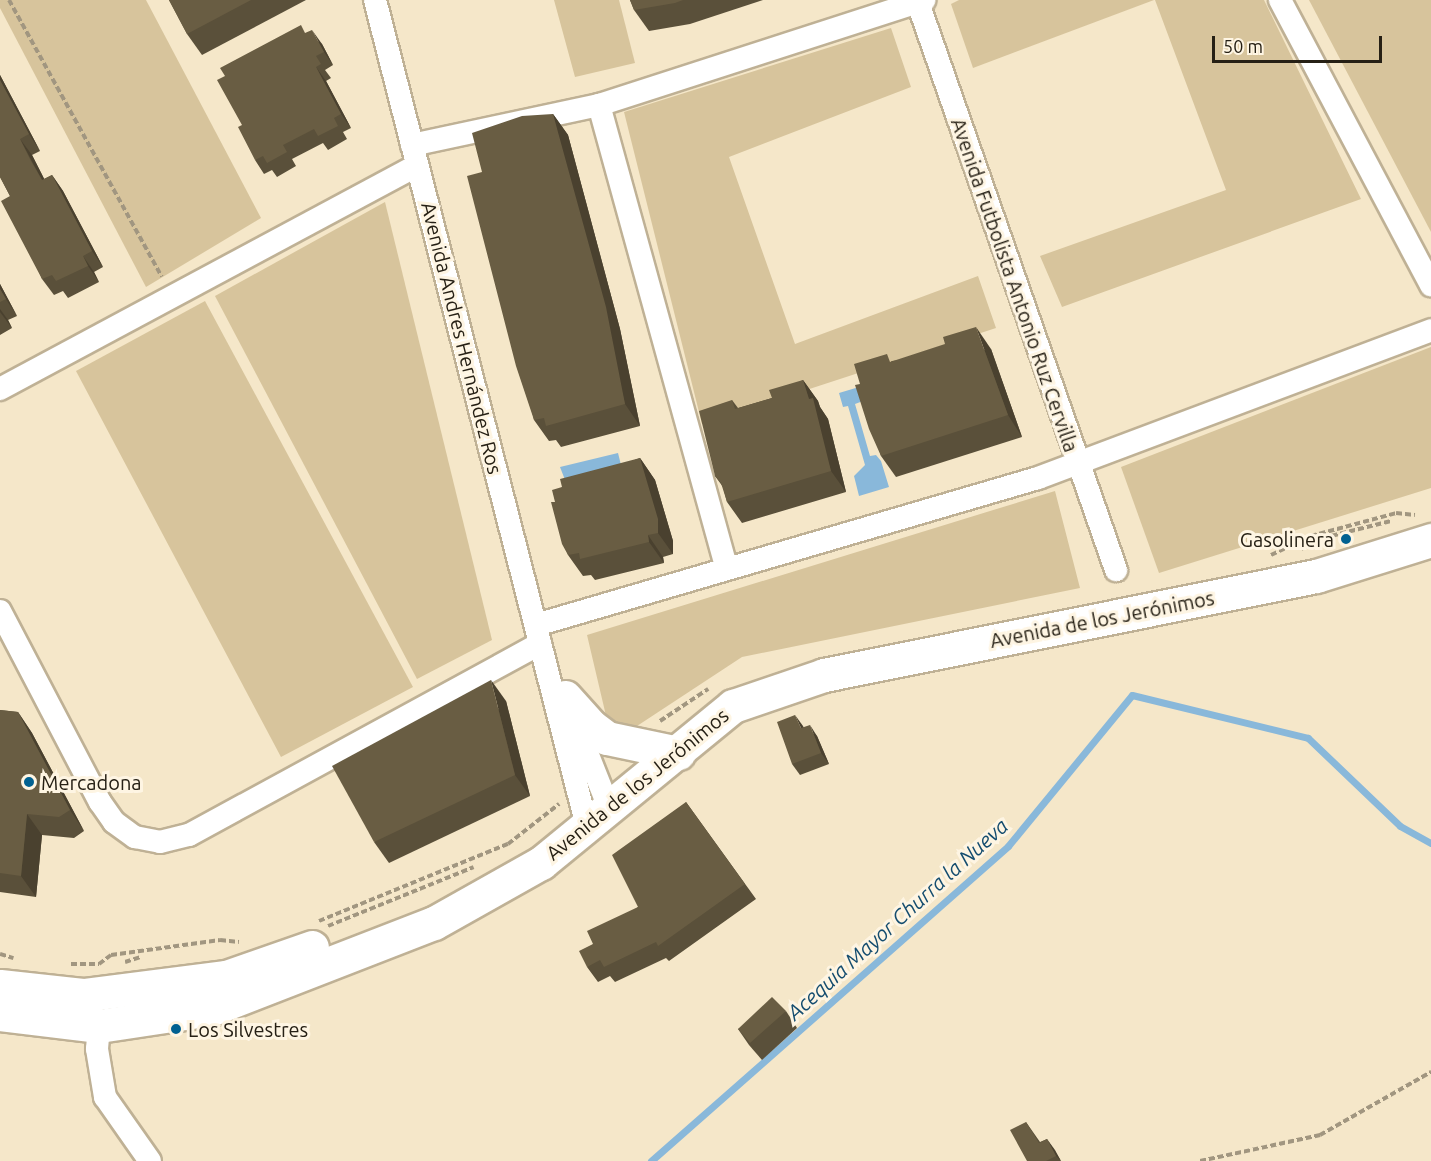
<!DOCTYPE html>
<html>
<head>
<meta charset="utf-8">
<style>
	body { margin:0 }
	#map { position:relative; width:1431px; height:1161px; overflow:hidden; background:#f5e7c9; font-family:Ubuntu,sans-serif }
	div>[style] { position:absolute }
	[style*='--x'] { left:calc(var(--x)*1px); top:calc(var(--y)*1px); width:calc(var(--w)*1px); rotate:calc(var(--a)*1deg) }
	.green>* { inset:0; background:#d7c49c }
	.water>* { inset:0; background:#89b8da }
	.stream>* { height:7px; margin:-3.5px; padding:0 3.5px; transform-origin:3.5px; border-radius:3.5px; background:#89b8da }
	.path>* { height:4px; margin-top:-2px; transform-origin:0; background:repeating-linear-gradient(90deg,#a19680 0 6px,transparent 0 9px) }
	.roads { filter:drop-shadow(2px 0 #bfb195) drop-shadow(-2px 0 #bfb195) drop-shadow(0 2px #bfb195) drop-shadow(0 -2px #bfb195) }
	.street>* { height:22px; margin:-11px; padding:0 11px; transform-origin:11px; border-radius:11px; background:#fff }
	.secondary>* { height:33px; margin:-16.5px; padding:0 16.5px; transform-origin:16.5px; border-radius:16.5px; background:#fff }
	.wall>* { inset:0; background:#5a503a }
	.shaded-wall>* { inset:0; background:#4a412f }
	.building>* { inset:0; background:#695d43 }
	.dots>* { width:16px; height:16px; translate:-50% -50%; box-sizing:border-box; border:3px solid #fef5e3; border-radius:50% }
	span { translate:-50% -50%; white-space:nowrap; text-align:center; line-height:1.15; -webkit-text-stroke:6px #fef5e3; paint-order:stroke }
	.street-label { font-size:20px; color:#262015 }
	.poi-label { font-size:20px; color:#262015 }
	.right { translate:-100% -50%; text-align:right }
	.left { translate:0 -50%; text-align:left }
	.water-label { font-size:21px; color:#154d6f; font-style:italic }
	.scale { position:absolute; left:1212px; top:36px; width:170px; height:27px; box-sizing:border-box; border:3px solid #262015; border-top:0; padding-left:8px; font-size:18px; line-height:21px; white-space:nowrap; color:#262015; -webkit-text-stroke:4px #fef5e3; paint-order:stroke }
</style>
</head>
<body>
<div id="map">
	<div class="green">
		<i style="clip-path:polygon(0 0,146px 0,261px 218px,146px 287px,0 8px)"></i>
		<i style="clip-path:polygon(554px 0,619px 0,635px 63px,575px 77px)"></i>
		<i style="clip-path:polygon(959px 0,1154px 0,973px 68px,951px 4px)"></i>
		<i style="clip-path:polygon(1155px 0,1264px 0,1361px 199px,1062px 307px,1040px 256px,1226px 190px)"></i>
		<i style="clip-path:polygon(1309px 0,1431px 0,1431px 232px)"></i>
		<i style="clip-path:polygon(891px 28px,911px 87px,729px 157px,795px 344px,978px 276px,996px 328px,702px 424px,624px 112px)"></i>
		<i style="clip-path:polygon(385px 202px,492px 640px,417px 679px,215px 296px)"></i>
		<i style="clip-path:polygon(205px 301px,413px 687px,281px 757px,76px 371px)"></i>
		<i style="clip-path:polygon(1431px 347px,1431px 488px,1159px 573px,1121px 467px)"></i>
		<i style="clip-path:polygon(1055px 491px,1080px 588px,742px 657px,637px 726px,607px 720px,587px 635px)"></i>
	</div>
	<div class="water">
		<i style="clip-path:polygon(859px 387px,863px 401px,855px 404px,870px 456px,876px 455px,881px 461px,889px 487px,859px 496px,854px 476px,865px 465px,848px 406px,843px 407px,839px 393px)"></i>
		<i style="clip-path:polygon(618px 453px,623px 473px,567px 485px,560px 467px)"></i>
	</div>
	<div class="stream">
		<i style="--x:651;--y:1161;--w:476;--a:-41.4"></i>
		<i style="--x:1008;--y:846;--w:195;--a:-50.6"></i>
		<i style="--x:1132;--y:695;--w:181;--a:13.7"></i>
		<i style="--x:1308;--y:738;--w:127;--a:43.7"></i>
		<i style="--x:1400;--y:826;--w:35;--a:29"></i>
	</div>
	<div class="path">
		<i style="--x:9;--y:0;--w:316;--a:61.1"></i>
		<i style="--x:1301;--y:549;--w:25;--a:-27"></i>
		<i style="--x:1323;--y:538;--w:70;--a:-14"></i>
		<i style="--x:1271;--y:555;--w:44;--a:-25.4"></i>
		<i style="--x:1311;--y:536;--w:88;--a:-15.1"></i>
		<i style="--x:1396;--y:513;--w:19;--a:6"></i>
		<i style="--x:660;--y:721;--w:58;--a:-33.7"></i>
		<i style="--x:319;--y:921;--w:204;--a:-22.2"></i>
		<i style="--x:508;--y:844;--w:65;--a:-38.1"></i>
		<i style="--x:328;--y:926;--w:157;--a:-22"></i>
		<i style="--x:0;--y:954;--w:14;--a:17"></i>
		<i style="--x:125;--y:962;--w:16;--a:-18"></i>
		<i style="--x:71;--y:964;--w:28;--a:0"></i>
		<i style="--x:99;--y:964;--w:15;--a:-37"></i>
		<i style="--x:111;--y:955;--w:110;--a:-7.8"></i>
		<i style="--x:220;--y:940;--w:19;--a:6"></i>
		<i style="--x:1200;--y:1161;--w:123;--a:-12.2"></i>
		<i style="--x:1320;--y:1135;--w:128;--a:-29.6"></i>
	</div>
	<div class="roads">
		<div class="street">
			<i style="--x:375;--y:0;--w:853;--a:75.61"></i>
			<i style="--x:917;--y:0;--w:604;--a:70.75"></i>
			<i style="--x:1280;--y:0;--w:323;--a:62.1"></i>
			<i style="--x:599;--y:105;--w:481;--a:74.6"></i>
			<i style="--x:412;--y:145;--w:191;--a:-12.1"></i>
			<i style="--x:599;--y:105;--w:342;--a:-17.9"></i>
			<i style="--x:0;--y:389;--w:473;--a:-28.2"></i>
			<i style="--x:0;--y:611;--w:216;--a:62.4"></i>
			<i style="--x:100;--y:802;--w:24;--a:55"></i>
			<i style="--x:114;--y:822;--w:26;--a:36"></i>
			<i style="--x:135;--y:837;--w:25;--a:11"></i>
			<i style="--x:160;--y:842;--w:30;--a:-14"></i>
			<i style="--x:189;--y:835;--w:400;--a:-28.6"></i>
			<i style="--x:536;--y:625;--w:523;--a:-16.32"></i>
			<i style="--x:1038;--y:478;--w:420;--a:-20.6"></i>
			<i style="--x:571;--y:712;--w:103;--a:68.4"></i>
			<i style="--x:92;--y:1013;--w:15;--a:62"></i>
			<i style="--x:99;--y:1026;--w:23;--a:95"></i>
			<i style="--x:97;--y:1049;--w:49;--a:80.5"></i>
			<i style="--x:105;--y:1097;--w:78;--a:54.9"></i>
		</div>
		<div class="secondary">
			<i style="--x:565;--y:697;--w:39;--a:48"></i>
			<i style="--x:591;--y:726;--w:20;--a:37"></i>
			<i style="--x:607;--y:738;--w:73;--a:11.9"></i>
			<i style="--x:0;--y:986;--w:83;--a:6.2"></i>
			<i style="--x:83;--y:995;--w:144;--a:-7.2"></i>
			<i style="--x:226;--y:977;--w:91;--a:-19.2"></i>
			<i style="--x:0;--y:1014;--w:100;--a:6.9"></i>
			<i style="--x:99;--y:1026;--w:114;--a:-8.6"></i>
			<i style="--x:212;--y:1009;--w:238;--a:-21.2"></i>
			<i style="--x:434;--y:923;--w:123;--a:-29.3"></i>
			<i style="--x:541;--y:863;--w:248;--a:-39.3"></i>
			<i style="--x:733;--y:706;--w:96;--a:-18.8"></i>
			<i style="--x:824;--y:675;--w:502;--a:-11.38"></i>
			<i style="--x:1316;--y:576;--w:121;--a:-17.4"></i>
		</div>
	</div>
	<div class="wall">
		<i style="clip-path:polygon(169px 0,306px 0,202px 55px,187px 34px)"></i>
		<i style="clip-path:polygon(630px 0,763px 0,690px 24px,649px 31px,634px 10px)"></i>
		<i style="clip-path:polygon(306px 33px,322px 44px,333px 65px,325px 70px,331px 78px,326px 81px,351px 128px,343px 132px,347px 139px,328px 150px,323px 143px,292px 159px,296px 166px,277px 177px,272px 170px,264px 174px,255px 160px)"></i>
		<i style="clip-path:polygon(0 75px,40px 151px,32px 155px,44px 179px,52px 175px,63px 191px,103px 267px,94px 272px,99px 282px,68px 298px,63px 291px,54px 295px,42px 279px,10px 196px,0 177px)"></i>
		<i style="clip-path:polygon(553px 114px,568px 135px,620px 329px,640px 426px,561px 447px,556px 440px,549px 441px,534px 420px,482px 172px)"></i>
		<i style="clip-path:polygon(0 284px,17px 316px,8px 320px,12px 328px,0 335px)"></i>
		<i style="clip-path:polygon(991px 349px,1022px 437px,896px 477px,881px 456px,860px 384px,892px 361px)"></i>
		<i style="clip-path:polygon(803px 380px,818px 401px,820px 407px,828px 419px,846px 492px,742px 523px,727px 502px,723px 487px,715px 476px,732px 400px,738px 408px,772px 398px)"></i>
		<i style="clip-path:polygon(640px 458px,655px 480px,673px 541px,673px 554px,663px 557px,664px 563px,595px 580px,591px 575px,583px 576px,568px 555px,555px 502px,562px 487px)"></i>
		<i style="clip-path:polygon(506px 701px,530px 796px,389px 863px,374px 842px)"></i>
		<i style="clip-path:polygon(0 710px,18px 712px,32px 733px,84px 831px,74px 838px,42px 835px,36px 897px,0 892px)"></i>
		<i style="clip-path:polygon(804px 727px,817px 736px,829px 764px,800px 775px,792px 764px)"></i>
		<i style="clip-path:polygon(686px 802px,756px 899px,669px 961px,666px 958px,615px 982px,610px 976px,598px 982px,587px 967px,593px 944px,638px 907px)"></i>
		<i style="clip-path:polygon(786px 1011px,797px 1028px,762px 1060px,749px 1045px,738px 1029px)"></i>
		<i style="clip-path:polygon(1026px 1122px,1040px 1142px,1047px 1139px,1061px 1161px,1027px 1161px)"></i>
	</div>
	<div class="shaded-wall">
		<i style="clip-path:polygon(312px 30px,322px 44px,333px 65px,324px 52px)"></i>
		<i style="clip-path:polygon(316px 67px,326px 81px,351px 128px,341px 114px)"></i>
		<i style="clip-path:polygon(0 75px,40px 151px,29px 134px,0 80px)"></i>
		<i style="clip-path:polygon(553px 114px,568px 135px,620px 329px,640px 426px,625px 404px)"></i>
		<i style="clip-path:polygon(20px 139px,32px 155px,53px 196px,42px 180px)"></i>
		<i style="clip-path:polygon(52px 175px,63px 191px,103px 267px,92px 251px)"></i>
		<i style="clip-path:polygon(83px 256px,94px 272px,99px 282px,88px 266px)"></i>
		<i style="clip-path:polygon(0 284px,17px 316px,6px 299px,0 289px)"></i>
		<i style="clip-path:polygon(0 309px,8px 320px,12px 328px,0 312px)"></i>
		<i style="clip-path:polygon(976px 327px,991px 349px,1022px 437px,1008px 415px)"></i>
		<i style="clip-path:polygon(803px 380px,818px 401px,820px 407px,828px 419px,846px 492px,831px 471px)"></i>
		<i style="clip-path:polygon(640px 458px,655px 480px,673px 541px,673px 554px,658px 533px)"></i>
		<i style="clip-path:polygon(648px 535px,663px 557px,664px 563px,649px 542px)"></i>
		<i style="clip-path:polygon(491px 680px,506px 701px,530px 796px,515px 775px)"></i>
		<i style="clip-path:polygon(18px 712px,32px 733px,84px 831px,70px 810px)"></i>
		<i style="clip-path:polygon(795px 715px,803px 726px,809px 739px,801px 728px)"></i>
		<i style="clip-path:polygon(810px 725px,817px 736px,829px 764px,821px 753px)"></i>
		<i style="clip-path:polygon(27px 814px,42px 835px,36px 897px,21px 876px)"></i>
		<i style="clip-path:polygon(1047px 1139px,1055px 1150px,1061px 1161px,1056px 1156px)"></i>
	</div>
	<div class="building">
		<i style="clip-path:polygon(169px 0,251px 0,187px 34px)"></i>
		<i style="clip-path:polygon(630px 0,683px 0,675px 3px,634px 10px)"></i>
		<i style="clip-path:polygon(301px 25px,305px 33px,312px 30px,324px 52px,316px 56px,321px 64px,316px 67px,341px 114px,334px 118px,338px 126px,318px 136px,314px 129px,283px 145px,287px 152px,267px 163px,263px 156px,255px 160px,238px 127px,242px 125px,217px 80px,225px 76px,220px 68px)"></i>
		<i style="clip-path:polygon(0 80px,29px 134px,20px 139px,31px 161px,42px 180px,52px 175px,92px 251px,83px 256px,88px 266px,56px 281px,52px 275px,42px 279px,1px 201px,10px 196px,0 177px)"></i>
		<i style="clip-path:polygon(553px 114px,606px 307px,625px 404px,546px 426px,544px 418px,534px 420px,516px 366px,467px 176px,482px 172px,472px 133px,522px 116px)"></i>
		<i style="clip-path:polygon(0 289px,6px 299px,0 302px)"></i>
		<i style="clip-path:polygon(976px 327px,1008px 415px,881px 456px,869px 429px,855px 385px,860px 384px,854px 364px,887px 354px,890px 362px,945px 344px,943px 337px)"></i>
		<i style="clip-path:polygon(803px 380px,809px 399px,813px 398px,831px 471px,727px 502px,721px 483px,715px 476px,699px 411px,732px 400px,735px 409px,772px 398px,769px 390px)"></i>
		<i style="clip-path:polygon(640px 458px,658px 519px,658px 533px,648px 535px,649px 542px,580px 559px,579px 553px,568px 555px,562px 544px,551px 502px,555px 502px,552px 490px,562px 487px,560px 479px)"></i>
		<i style="clip-path:polygon(491px 680px,515px 775px,374px 842px,332px 766px)"></i>
		<i style="clip-path:polygon(0 710px,18px 712px,70px 810px,59px 817px,27px 814px,21px 876px,0 873px)"></i>
		<i style="clip-path:polygon(795px 715px,801px 728px,810px 725px,821px 753px,792px 764px,777px 722px)"></i>
		<i style="clip-path:polygon(686px 802px,745px 884px,658px 946px,656px 942px,604px 967px,600px 960px,587px 967px,579px 951px,593px 944px,587px 931px,638px 907px,612px 855px)"></i>
		<i style="clip-path:polygon(772px 997px,786px 1011px,750px 1043px,738px 1029px)"></i>
		<i style="clip-path:polygon(1026px 1122px,1039px 1143px,1047px 1139px,1056px 1156px,1046px 1161px,1027px 1161px,1010px 1130px)"></i>
	</div>
	<div class="dots">
		<i style="left:1346px;top:539px;background:#016191"></i>
		<i style="left:29px;top:782px;background:#016191"></i>
		<i style="left:176px;top:1029px;background:#016191"></i>
	</div>
	<div class="street-label">
		<span style="left:1015px;top:285px;rotate:71deg">Avenida Futbolista Antonio Ruz Cervilla</span>
		<span style="left:462px;top:338px;rotate:76deg">Avenida Andres Hernández Ros</span>
		<span style="left:1102px;top:619px;rotate:-11deg">Avenida de los Jerónimos</span>
		<span style="left:637px;top:784px;rotate:-39deg">Avenida de los Jerónimos</span>
	</div>
	<div class="poi-label">
		<span class="right" style="left:1334px;top:539px">Gasolinera</span>
		<span class="left" style="left:41px;top:782px">Mercadona</span>
		<span class="left" style="left:188px;top:1029px">Los Silvestres</span>
	</div>
	<div class="water-label">
		<span style="left:897px;top:919px;rotate:-42deg">Acequia Mayor Churra la Nueva</span>
	</div>
	<div class="scale">50 m</div>
</div>
</body>
</html>
